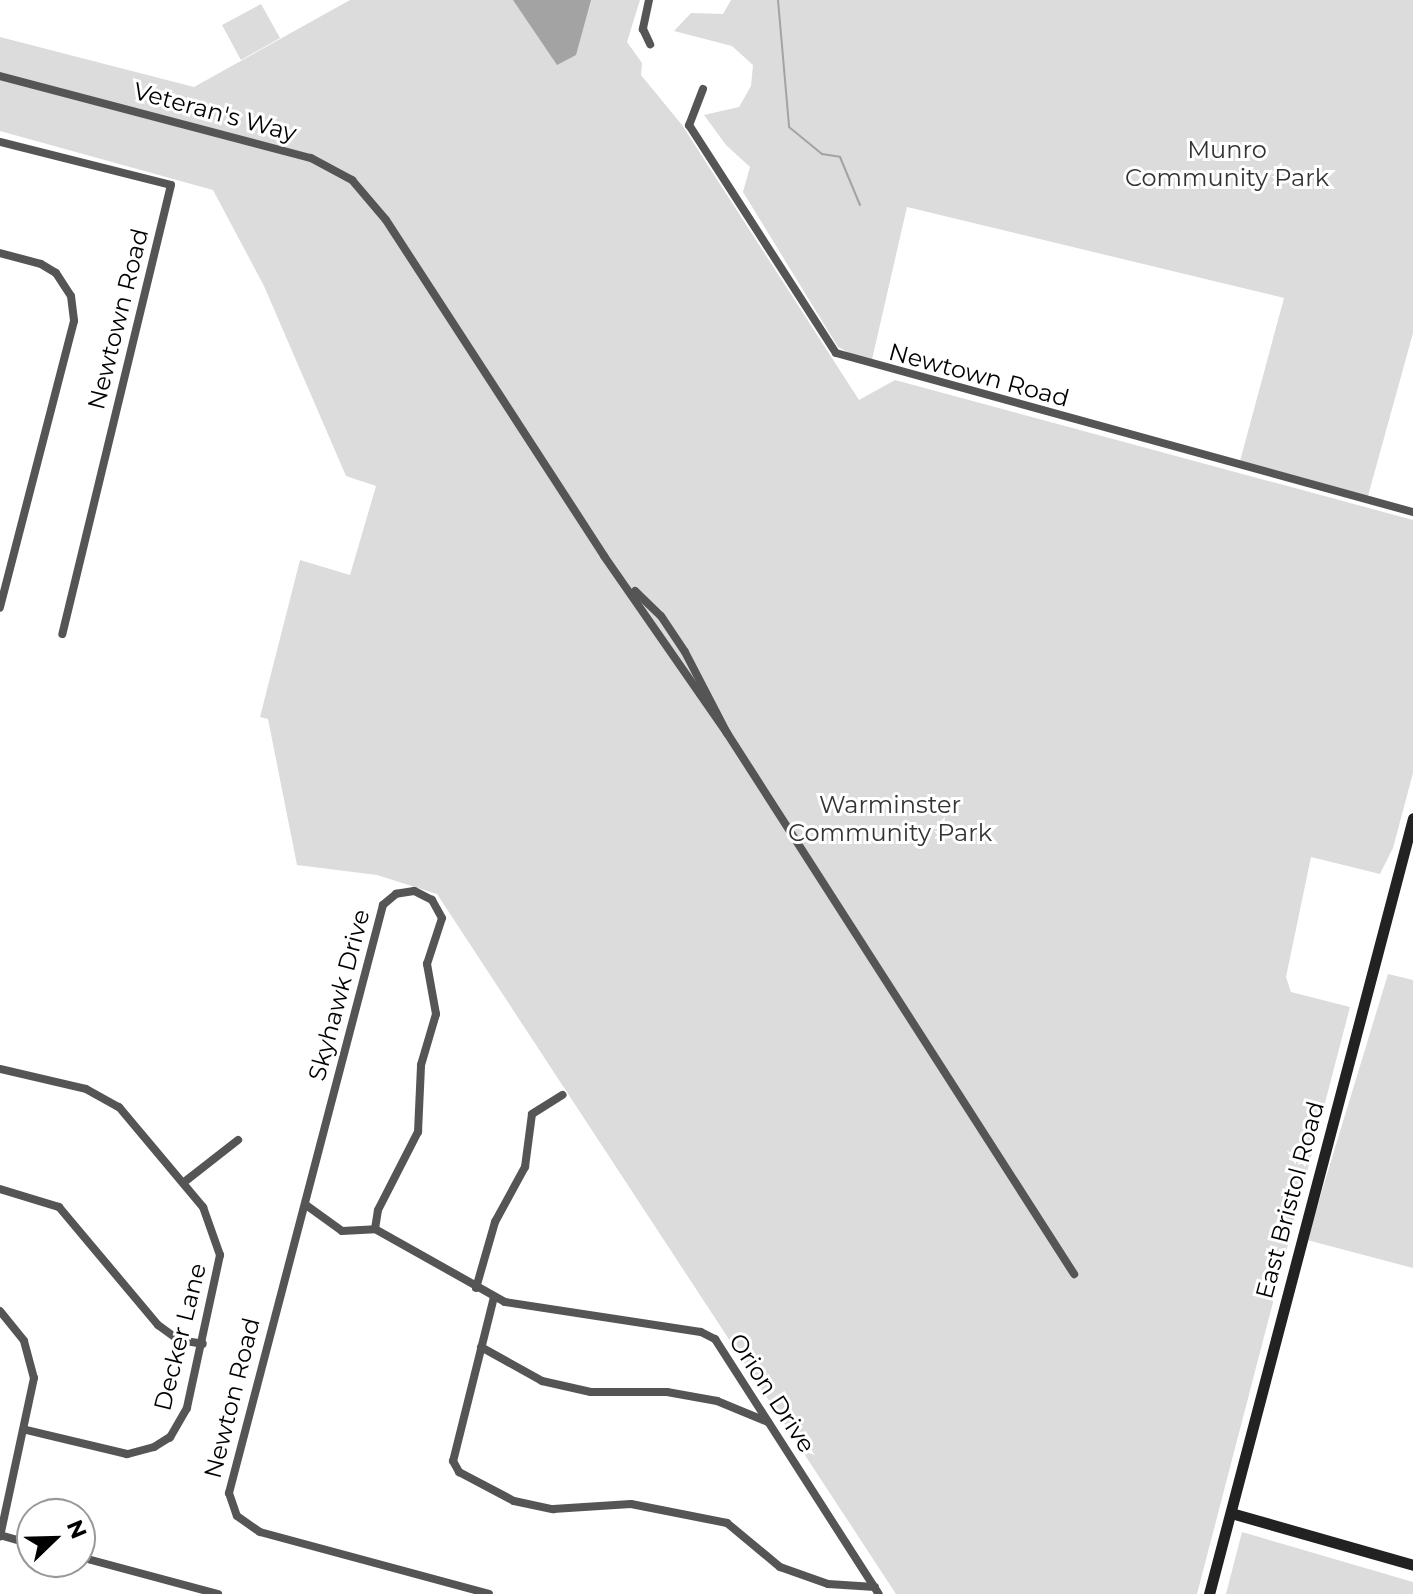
<!DOCTYPE html>
<html>
<head>
<meta charset="utf-8">
<style>
	body { margin:0 }
	#map { position:relative; width:1413px; height:1594px; overflow:hidden; background:#fff; font-family:Montserrat,sans-serif }
	div>[style] { position:absolute }
	[style*='--x'] { left:calc(var(--x)*1px); top:calc(var(--y)*1px); width:calc(var(--w)*1px); rotate:calc(var(--a)*1deg) }
	.green>* { inset:0; background:#dcdcdc }
	.water>* { inset:0; background:#a3a3a3 }
	.stream>* { height:2px; margin:-1px; padding:0 1px; transform-origin:1px; border-radius:1px; background:#a3a3a3 }
	.street>* { height:8px; margin:-4px; padding:0 4px; transform-origin:4px; border-radius:4px; background:#555 }
	.secondary>* { height:11px; margin:-5.5px; padding:0 5.5px; transform-origin:5.5px; border-radius:5.5px; background:#222 }
	span { translate:-50% -50%; white-space:nowrap; text-align:center; line-height:1.15; -webkit-text-stroke:6px #fff; paint-order:stroke }
	.street-label { font-size:24px; color:#000 }
	.park-label { font-size:24px; color:#333 }
	.north { position:absolute; left:16px; top:1498px; width:80px; height:80px; box-sizing:border-box; background:#fff; border:2px solid #999; border-radius:50%; rotate:67deg; font-size:22px; font-weight:700; line-height:32px; text-align:center; color:#000 }
	.north::after { content:''; display:block; margin:auto; width:28px; height:36px; background:#000; clip-path:polygon(50% 0,100% 100%,50% 72%,0 100%) }
</style>
</head>
<body>
<div id="map">
	<div class="green">
		<i style="clip-path:polygon(350px 0,640px 0,627px 42px,642px 63px,641px 75px,682px 125px,859px 400px,895px 380px,1413px 520px,1413px 773px,1393px 848px,1380px 874px,1311px 857px,1286px 977px,1291px 992px,1350px 1007px,1197px 1594px,896px 1594px,437px 894px,377px 875px,297px 865px,268px 719px,260px 717px,300px 560px,350px 575px,376px 486px,346px 476px,264px 286px,213px 190px,0 131px,0 37px,194px 87px)"></i>
		<i style="clip-path:polygon(731px 0,1413px 0,1413px 333px,1368px 496px,1240px 461px,1284px 298px,907px 207px,871px 364px,838px 347px,743px 192px,750px 167px,726px 145px,704px 115px,739px 107px,751px 86px,753px 65px,732px 46px,674px 31px,691px 13px,723px 14px)"></i>
		<i style="clip-path:polygon(261px 4px,280px 38px,241px 60px,222px 25px)"></i>
		<i style="clip-path:polygon(1388px 974px,1413px 980px,1413px 1268px,1307px 1240px)"></i>
		<i style="clip-path:polygon(1242px 1532px,1413px 1582px,1413px 1594px,1226px 1594px)"></i>
	</div>
	<div class="water">
		<i style="clip-path:polygon(513px 0,591px 0,576px 55px,557px 65px)"></i>
	</div>
	<div class="stream">
		<i style="--x:778;--y:0;--w:127;--a:85"></i>
		<i style="--x:789;--y:127;--w:43;--a:39.3"></i>
		<i style="--x:822;--y:154;--w:18;--a:9"></i>
		<i style="--x:840;--y:157;--w:52;--a:67.4"></i>
	</div>
	<div class="street">
		<i style="--x:649;--y:0;--w:30;--a:102"></i>
		<i style="--x:643;--y:29;--w:17;--a:65"></i>
		<i style="--x:0;--y:76;--w:322;--a:14.8"></i>
		<i style="--x:311;--y:158;--w:47;--a:28.2"></i>
		<i style="--x:352;--y:180;--w:52;--a:49.6"></i>
		<i style="--x:386;--y:220;--w:401;--a:57"></i>
		<i style="--x:604;--y:556;--w:216;--a:55.2"></i>
		<i style="--x:703;--y:89;--w:39;--a:111"></i>
		<i style="--x:689;--y:125;--w:271;--a:57.2"></i>
		<i style="--x:836;--y:353;--w:599;--a:15.41"></i>
		<i style="--x:0;--y:142;--w:176;--a:14.1"></i>
		<i style="--x:171;--y:185;--w:462;--a:103.6"></i>
		<i style="--x:0;--y:253;--w:42;--a:15"></i>
		<i style="--x:41;--y:264;--w:17;--a:31"></i>
		<i style="--x:56;--y:273;--w:27;--a:57"></i>
		<i style="--x:71;--y:296;--w:25;--a:83"></i>
		<i style="--x:74;--y:321;--w:296;--a:104.5"></i>
		<i style="--x:635;--y:591;--w:36;--a:44"></i>
		<i style="--x:661;--y:616;--w:43;--a:56.3"></i>
		<i style="--x:685;--y:652;--w:91;--a:62.6"></i>
		<i style="--x:727;--y:733;--w:643;--a:57.32"></i>
		<i style="--x:0;--y:1069;--w:88;--a:13.1"></i>
		<i style="--x:86;--y:1089;--w:38;--a:29"></i>
		<i style="--x:119;--y:1107;--w:131;--a:50"></i>
		<i style="--x:203;--y:1207;--w:51;--a:70.5"></i>
		<i style="--x:220;--y:1255;--w:157;--a:102.2"></i>
		<i style="--x:187;--y:1408;--w:34;--a:120"></i>
		<i style="--x:170;--y:1437;--w:19;--a:148"></i>
		<i style="--x:154;--y:1447;--w:28;--a:165"></i>
		<i style="--x:127;--y:1454;--w:104;--a:-166.6"></i>
		<i style="--x:183;--y:1183;--w:70;--a:-38"></i>
		<i style="--x:0;--y:1189;--w:62;--a:17"></i>
		<i style="--x:59;--y:1207;--w:154;--a:50"></i>
		<i style="--x:158;--y:1325;--w:26;--a:36"></i>
		<i style="--x:179;--y:1340;--w:24;--a:9"></i>
		<i style="--x:306;--y:1205;--w:44;--a:35.8"></i>
		<i style="--x:342;--y:1231;--w:33;--a:-3"></i>
		<i style="--x:375;--y:1229;--w:149;--a:29.3"></i>
		<i style="--x:505;--y:1302;--w:198;--a:8.7"></i>
		<i style="--x:701;--y:1332;--w:16;--a:27"></i>
		<i style="--x:715;--y:1339;--w:303;--a:57.3"></i>
		<i style="--x:375;--y:1229;--w:19;--a:-81"></i>
		<i style="--x:378;--y:1210;--w:88;--a:-62.9"></i>
		<i style="--x:418;--y:1132;--w:67;--a:-87.4"></i>
		<i style="--x:421;--y:1065;--w:53;--a:-73.6"></i>
		<i style="--x:436;--y:1014;--w:51;--a:-100.2"></i>
		<i style="--x:427;--y:964;--w:48;--a:-71.9"></i>
		<i style="--x:442;--y:918;--w:21;--a:-119"></i>
		<i style="--x:432;--y:900;--w:20;--a:-153"></i>
		<i style="--x:414;--y:891;--w:18;--a:171"></i>
		<i style="--x:396;--y:894;--w:17;--a:140"></i>
		<i style="--x:383;--y:905;--w:608;--a:104.68"></i>
		<i style="--x:229;--y:1493;--w:24;--a:71"></i>
		<i style="--x:237;--y:1516;--w:28;--a:35"></i>
		<i style="--x:260;--y:1532;--w:237;--a:15.1"></i>
		<i style="--x:476;--y:1288;--w:69;--a:-73.9"></i>
		<i style="--x:495;--y:1222;--w:63;--a:-61.4"></i>
		<i style="--x:525;--y:1167;--w:53;--a:-82.5"></i>
		<i style="--x:532;--y:1114;--w:36;--a:-32"></i>
		<i style="--x:494;--y:1297;--w:169;--a:104"></i>
		<i style="--x:453;--y:1461;--w:13;--a:61"></i>
		<i style="--x:459;--y:1472;--w:62;--a:27.8"></i>
		<i style="--x:514;--y:1501;--w:40;--a:12"></i>
		<i style="--x:553;--y:1509;--w:78;--a:-3.7"></i>
		<i style="--x:631;--y:1504;--w:98;--a:11.2"></i>
		<i style="--x:727;--y:1523;--w:69;--a:39.7"></i>
		<i style="--x:780;--y:1567;--w:51;--a:19.5"></i>
		<i style="--x:828;--y:1584;--w:47;--a:3.7"></i>
		<i style="--x:0;--y:1311;--w:38;--a:51"></i>
		<i style="--x:24;--y:1341;--w:38;--a:75"></i>
		<i style="--x:34;--y:1378;--w:162;--a:102.1"></i>
		<i style="--x:481;--y:1347;--w:70;--a:29.1"></i>
		<i style="--x:542;--y:1381;--w:50;--a:12.7"></i>
		<i style="--x:591;--y:1392;--w:76;--a:0"></i>
		<i style="--x:667;--y:1392;--w:51;--a:10.2"></i>
		<i style="--x:717;--y:1401;--w:55;--a:22.4"></i>
		<i style="--x:0;--y:1535;--w:33;--a:16"></i>
		<i style="--x:80;--y:1557;--w:143;--a:15"></i>
	</div>
	<div class="secondary">
		<i style="--x:1231;--y:1513;--w:189;--a:15.9"></i>
		<i style="--x:1209;--y:1594;--w:802;--a:-75.27"></i>
	</div>
	<div class="street-label">
		<span style="left:215px;top:112px;rotate:15deg">Veteran's Way</span>
		<span style="left:118px;top:319px;rotate:-76deg">Newtown Road</span>
		<span style="left:979px;top:375px;rotate:15deg">Newtown Road</span>
		<span style="left:339px;top:995px;rotate:-75deg">Skyhawk Drive</span>
		<span style="left:1290px;top:1200px;rotate:-75deg">East Bristol Road</span>
		<span style="left:180px;top:1337px;rotate:-76deg">Decker Lane</span>
		<span style="left:772px;top:1393px;rotate:57deg">Orion Drive</span>
		<span style="left:232px;top:1398px;rotate:-76deg">Newton Road</span>
	</div>
	<div class="park-label">
		<span style="left:1227px;top:164px">Munro<br>Community Park</span>
		<span style="left:890px;top:819px">Warminster<br>Community Park</span>
	</div>
	<div class="north">N</div>
</div>
</body>
</html>
